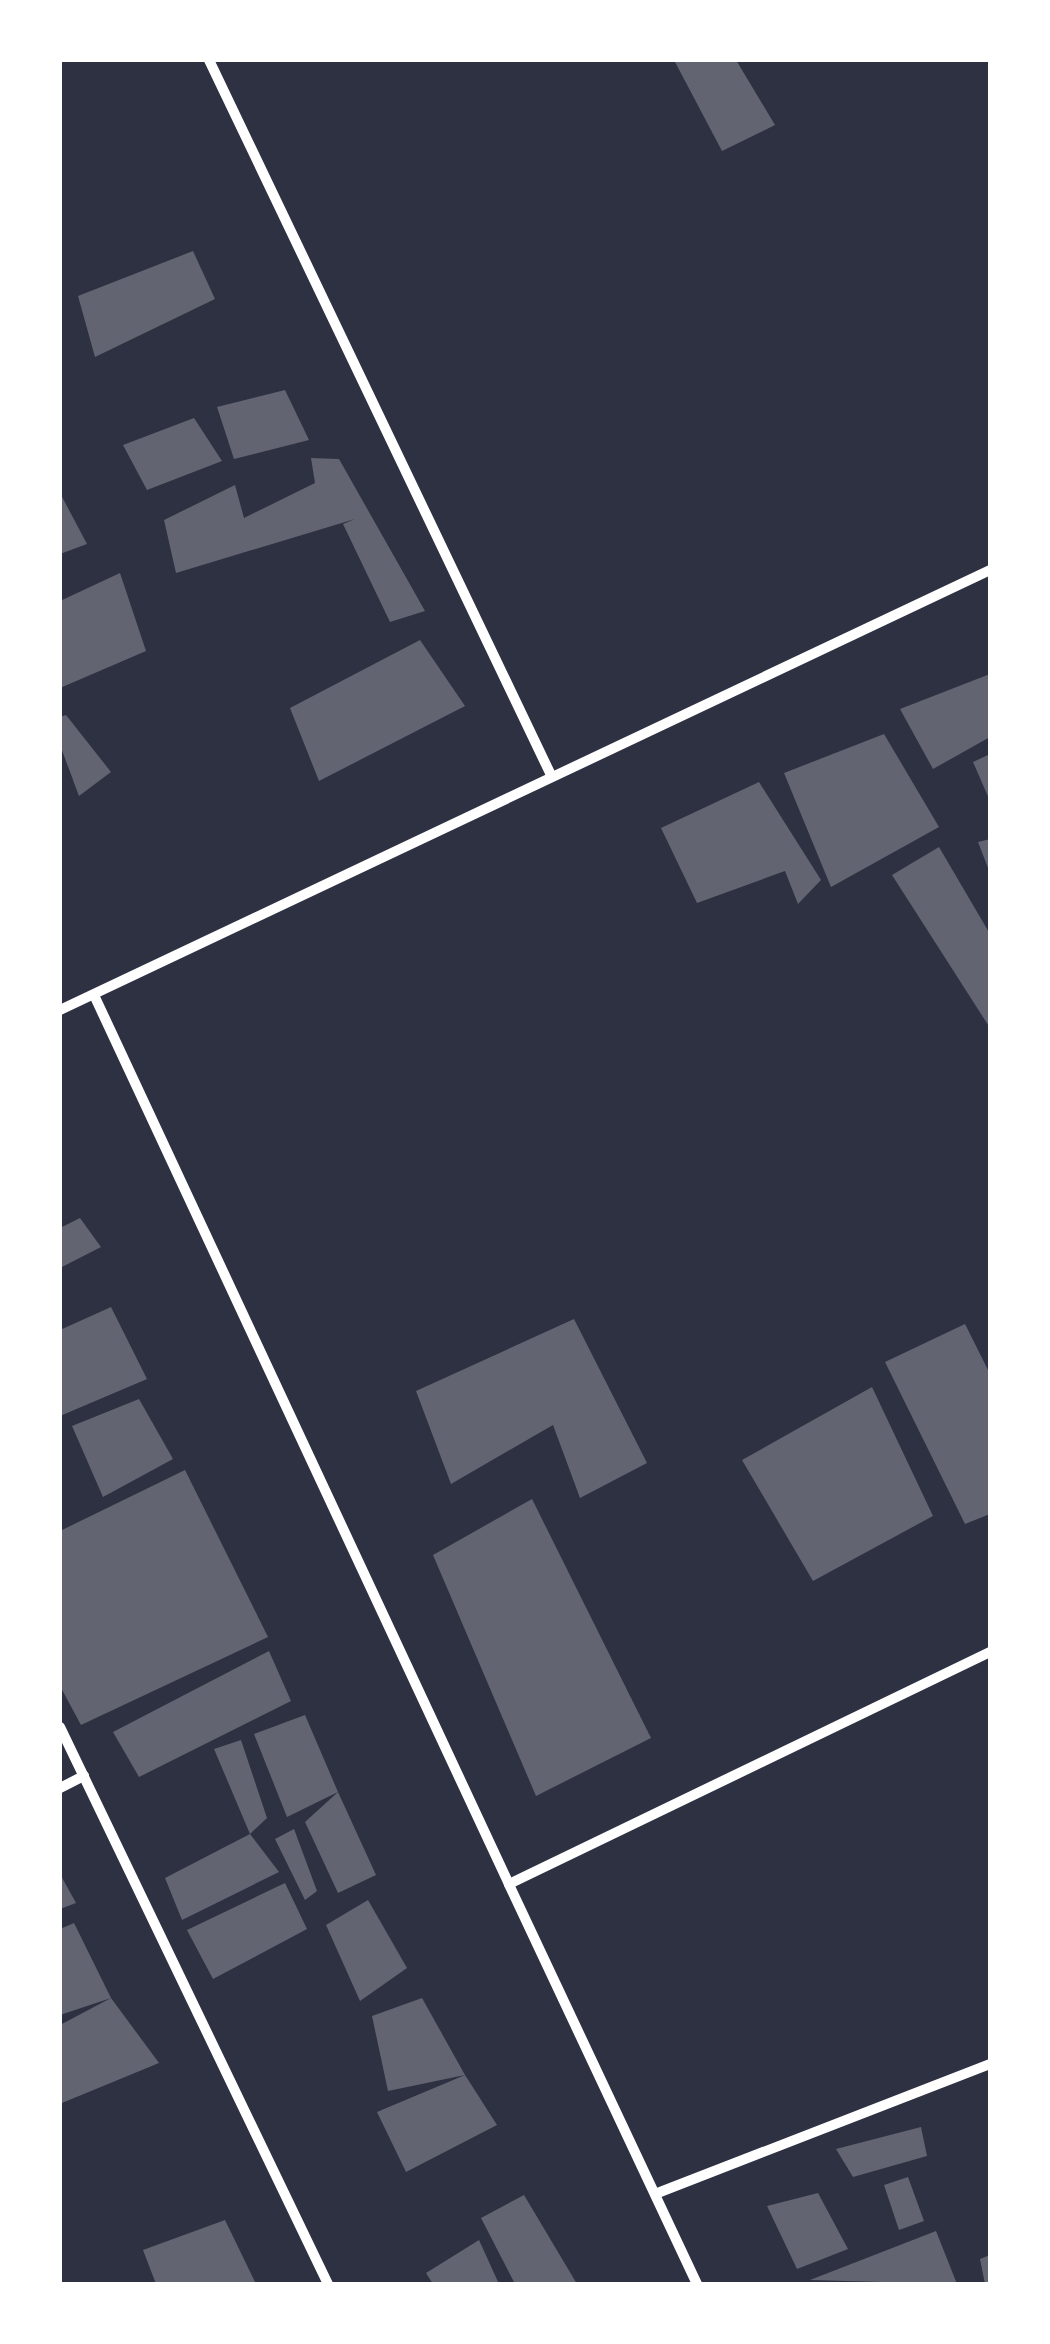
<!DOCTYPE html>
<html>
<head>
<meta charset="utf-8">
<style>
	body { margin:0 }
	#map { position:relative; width:1050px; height:2344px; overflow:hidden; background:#2d3142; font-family:"Work Sans",sans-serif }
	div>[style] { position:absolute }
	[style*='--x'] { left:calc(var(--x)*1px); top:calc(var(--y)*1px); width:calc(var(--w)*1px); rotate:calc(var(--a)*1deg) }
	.building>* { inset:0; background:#626471 }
	.minor>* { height:10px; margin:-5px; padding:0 5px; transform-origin:5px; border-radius:5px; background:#fff }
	span { translate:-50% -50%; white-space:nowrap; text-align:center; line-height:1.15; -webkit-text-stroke:10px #fff; paint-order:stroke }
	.frame { position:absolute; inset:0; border:62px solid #fff; pointer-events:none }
</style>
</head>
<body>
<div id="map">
	<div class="building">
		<i style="clip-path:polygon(674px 60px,736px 60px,775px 125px,722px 151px)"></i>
		<i style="clip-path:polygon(193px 251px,215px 299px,95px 357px,78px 296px)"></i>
		<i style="clip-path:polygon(285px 390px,309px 440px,234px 459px,217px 407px)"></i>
		<i style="clip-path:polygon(194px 418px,222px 461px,147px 490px,123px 445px)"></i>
		<i style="clip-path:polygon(311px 458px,339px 459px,425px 611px,390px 622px,343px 524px,355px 519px,176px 573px,164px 520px,235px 485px,244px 518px,315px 483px)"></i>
		<i style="clip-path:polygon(60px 493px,87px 544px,60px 554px)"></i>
		<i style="clip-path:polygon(120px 573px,146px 651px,60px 688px,60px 601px)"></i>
		<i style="clip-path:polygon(420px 640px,465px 706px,319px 781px,290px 708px)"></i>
		<i style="clip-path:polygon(990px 674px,990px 737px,933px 769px,900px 709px)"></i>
		<i style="clip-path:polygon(66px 715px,111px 772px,79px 796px,60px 745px,60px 717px)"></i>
		<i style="clip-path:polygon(884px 734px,939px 827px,831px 887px,784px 773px)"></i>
		<i style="clip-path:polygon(990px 754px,990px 801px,973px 762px)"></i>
		<i style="clip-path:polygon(759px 782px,821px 880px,798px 904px,785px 871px,697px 903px,661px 828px)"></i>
		<i style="clip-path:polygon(990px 839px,990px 873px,978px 842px)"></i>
		<i style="clip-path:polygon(939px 847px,990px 934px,990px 1028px,892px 875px)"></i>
		<i style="clip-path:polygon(80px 1218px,101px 1247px,60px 1268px,60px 1228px)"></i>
		<i style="clip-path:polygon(111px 1307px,147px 1379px,60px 1416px,60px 1330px)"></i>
		<i style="clip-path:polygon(574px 1319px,647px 1463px,580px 1498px,553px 1425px,451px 1484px,416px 1391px)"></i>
		<i style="clip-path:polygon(965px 1324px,990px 1374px,990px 1514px,965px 1524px,885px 1362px)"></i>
		<i style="clip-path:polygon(872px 1387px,933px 1516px,813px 1581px,742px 1460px)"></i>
		<i style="clip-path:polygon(139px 1399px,173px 1459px,103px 1497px,72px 1426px)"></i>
		<i style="clip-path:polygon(185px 1470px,268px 1637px,81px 1725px,60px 1686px,60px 1531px)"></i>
		<i style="clip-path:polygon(532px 1499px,651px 1738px,536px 1796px,433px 1555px)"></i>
		<i style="clip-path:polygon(269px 1651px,291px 1701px,139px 1777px,113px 1732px)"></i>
		<i style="clip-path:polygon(305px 1715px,338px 1792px,287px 1817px,254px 1734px)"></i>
		<i style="clip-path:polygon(241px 1740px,267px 1818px,250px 1834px,214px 1749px)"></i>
		<i style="clip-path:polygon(338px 1792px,376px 1875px,338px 1893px,305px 1822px)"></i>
		<i style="clip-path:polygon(294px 1829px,317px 1891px,305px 1900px,275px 1839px)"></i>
		<i style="clip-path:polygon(250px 1834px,279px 1872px,182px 1920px,165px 1878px)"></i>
		<i style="clip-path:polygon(60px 1874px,76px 1903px,60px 1909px)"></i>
		<i style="clip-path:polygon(285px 1883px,307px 1929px,213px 1979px,187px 1930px)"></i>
		<i style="clip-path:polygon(368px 1900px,407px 1968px,360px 2001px,326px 1925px)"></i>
		<i style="clip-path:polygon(74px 1923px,111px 1998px,60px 2015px,60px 1929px)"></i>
		<i style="clip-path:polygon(111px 1998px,159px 2063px,62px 2103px,60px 2025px)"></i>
		<i style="clip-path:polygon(422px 1998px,465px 2075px,388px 2091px,372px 2016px)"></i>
		<i style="clip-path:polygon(465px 2075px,497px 2125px,406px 2172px,377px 2112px)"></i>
		<i style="clip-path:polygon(921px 2127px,927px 2156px,853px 2177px,836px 2149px)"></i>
		<i style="clip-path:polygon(908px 2177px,924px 2221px,899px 2230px,884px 2185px)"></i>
		<i style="clip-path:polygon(818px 2193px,848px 2249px,797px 2269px,767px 2206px)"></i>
		<i style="clip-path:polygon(524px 2195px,577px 2284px,515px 2284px,481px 2218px)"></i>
		<i style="clip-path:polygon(225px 2220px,256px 2284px,156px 2284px,143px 2250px)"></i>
		<i style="clip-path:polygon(936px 2231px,957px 2284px,810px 2280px)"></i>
		<i style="clip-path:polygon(479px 2240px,499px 2284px,433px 2284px,426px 2273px)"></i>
		<i style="clip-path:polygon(990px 2255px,990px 2284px,985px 2284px,980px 2259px)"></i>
	</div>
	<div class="minor">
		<i style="--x:209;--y:60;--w:793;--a:64.44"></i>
		<i style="--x:94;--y:995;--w:981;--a:64.98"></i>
		<i style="--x:60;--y:1010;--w:1029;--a:-25.32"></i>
		<i style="--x:60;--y:1727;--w:618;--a:64.31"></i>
		<i style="--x:60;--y:1788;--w:27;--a:-27"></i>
		<i style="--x:655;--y:2194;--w:359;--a:-21.2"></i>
		<i style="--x:697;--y:2284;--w:442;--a:-115.2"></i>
		<i style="--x:509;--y:1884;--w:534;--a:-25.75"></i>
	</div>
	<div class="frame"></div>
</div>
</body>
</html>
